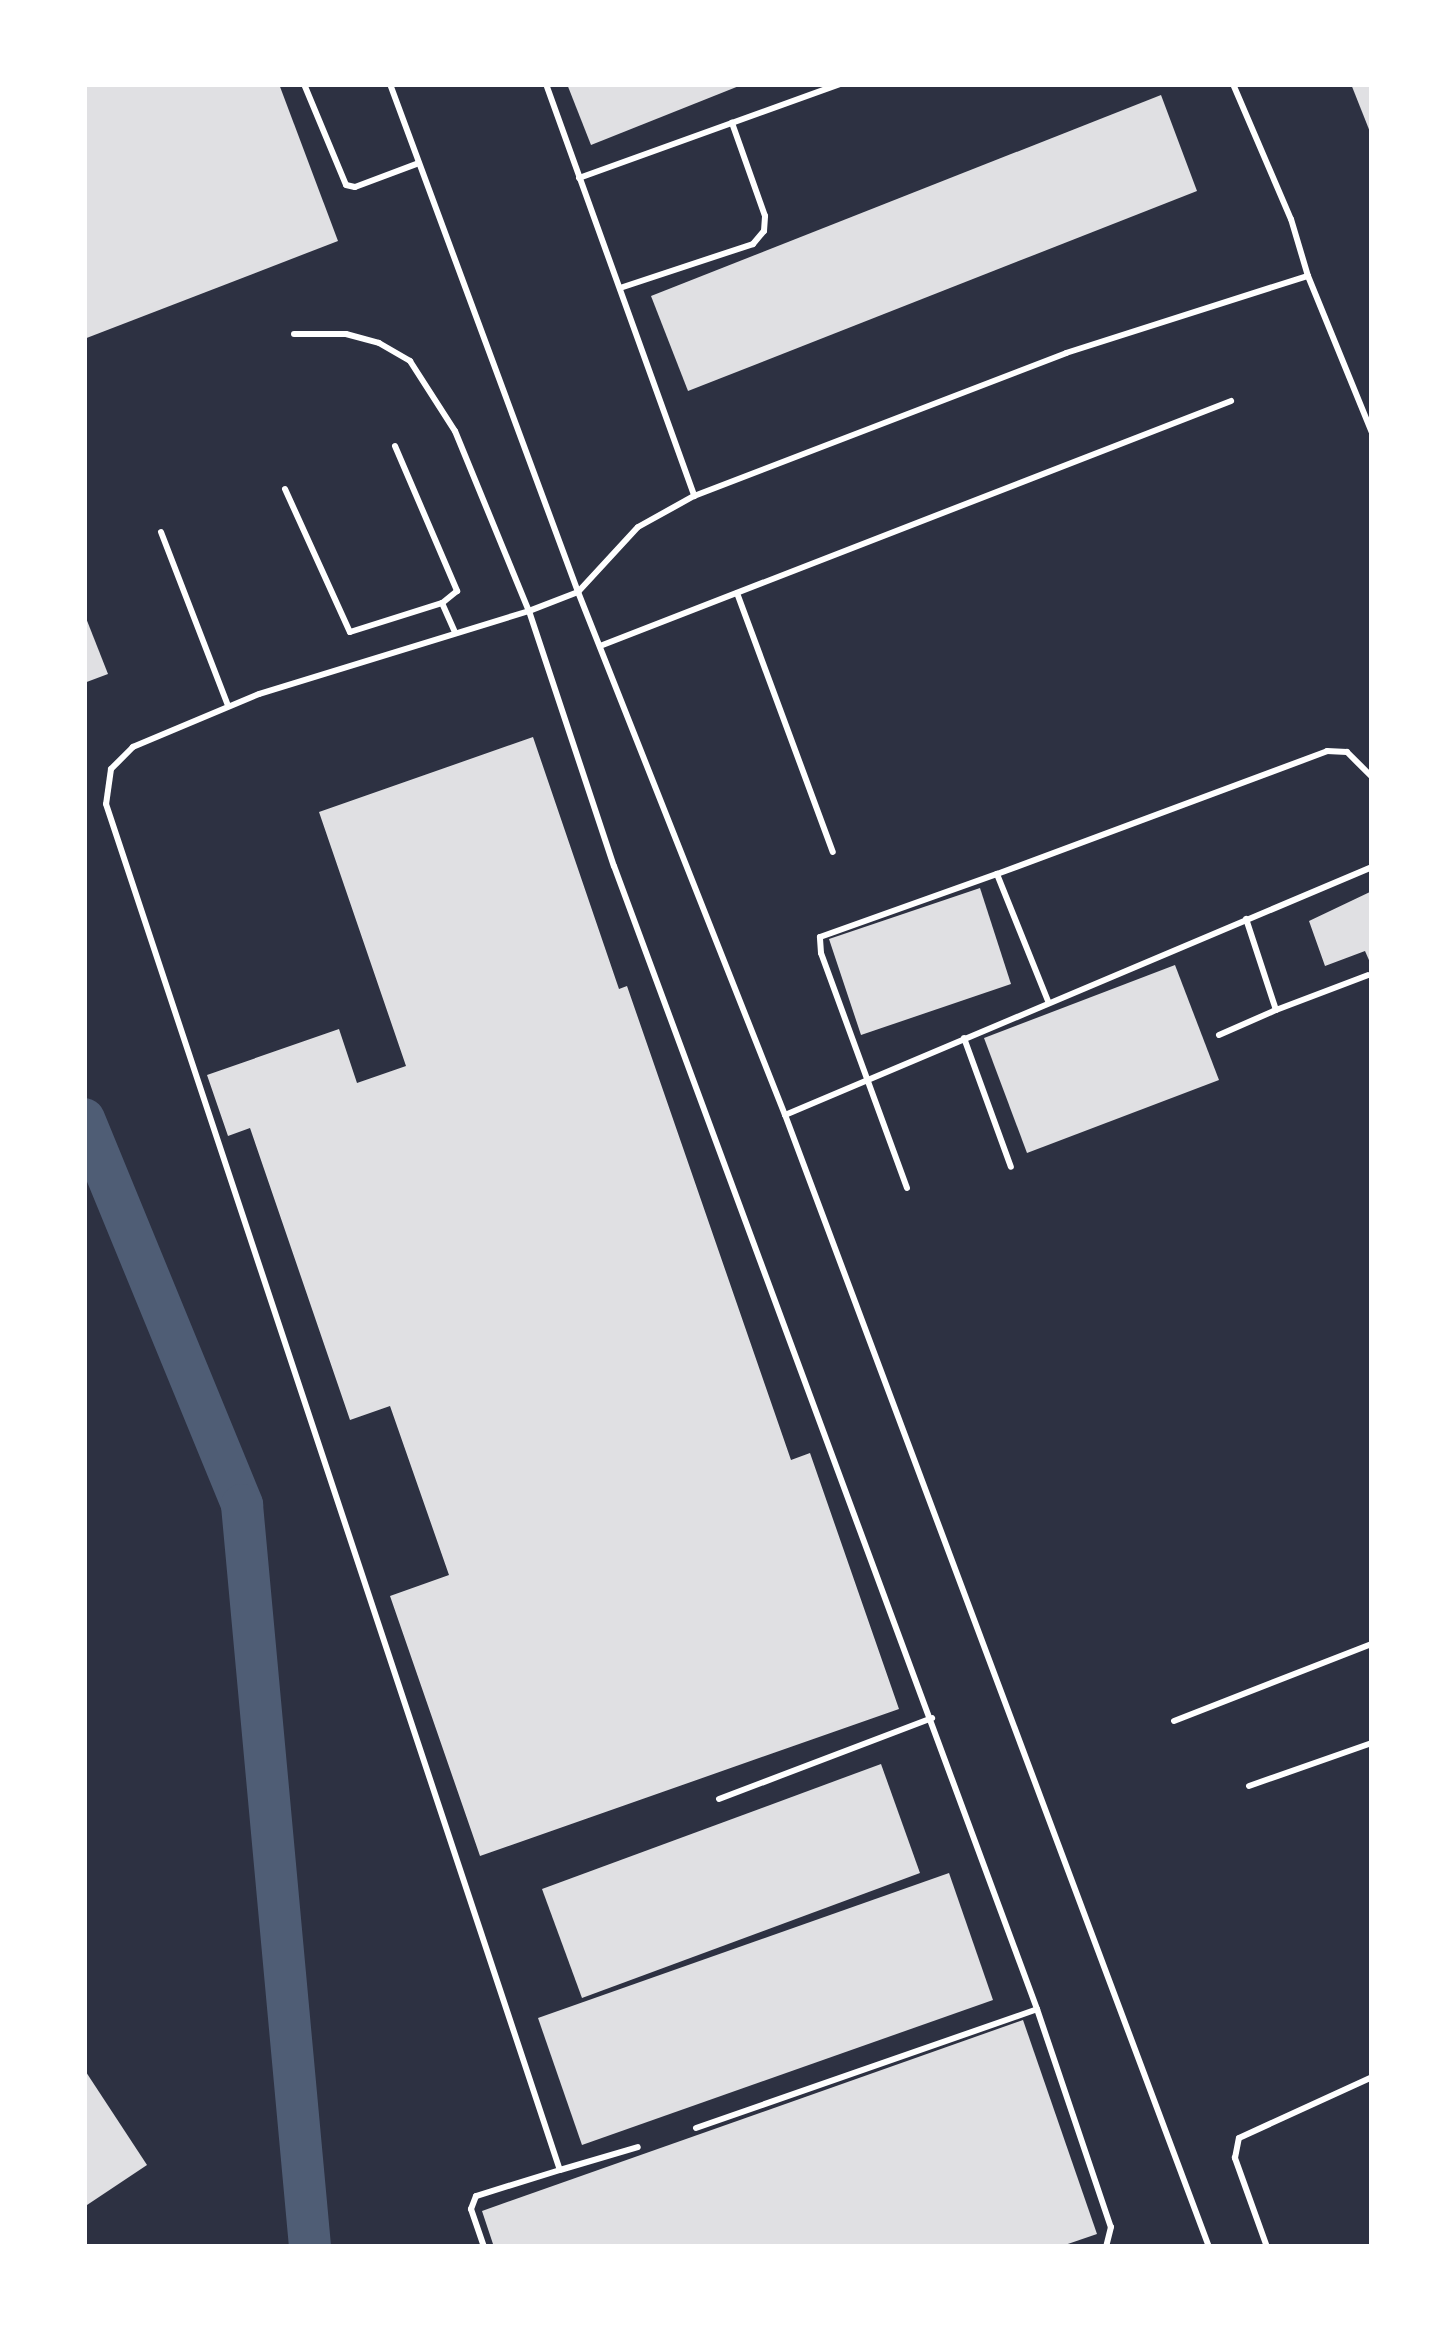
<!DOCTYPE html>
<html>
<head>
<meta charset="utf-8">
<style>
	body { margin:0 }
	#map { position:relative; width:1456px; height:2331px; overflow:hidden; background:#2d3142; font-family:"Space Grotesk",sans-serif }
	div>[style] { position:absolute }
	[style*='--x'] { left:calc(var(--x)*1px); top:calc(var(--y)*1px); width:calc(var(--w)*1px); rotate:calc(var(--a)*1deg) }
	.river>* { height:42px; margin:-21px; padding:0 21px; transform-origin:21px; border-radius:21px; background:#4f5d75 }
	.building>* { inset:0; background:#e0e0e3 }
	.service>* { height:6px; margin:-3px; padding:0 3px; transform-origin:3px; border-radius:3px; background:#fff }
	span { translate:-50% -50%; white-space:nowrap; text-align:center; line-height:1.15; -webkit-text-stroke:10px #fff; paint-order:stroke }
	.frame { position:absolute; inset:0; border:87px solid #fff; pointer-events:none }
</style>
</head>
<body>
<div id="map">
	<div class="river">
		<i style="--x:84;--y:1119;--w:417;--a:67.7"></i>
		<i style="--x:242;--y:1505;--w:745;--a:84.76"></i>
	</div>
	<div class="building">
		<i style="clip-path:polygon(84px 84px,279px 84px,338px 241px,84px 339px)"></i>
		<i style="clip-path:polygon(567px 84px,744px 84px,591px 145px)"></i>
		<i style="clip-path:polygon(1351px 84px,1372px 84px,1372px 137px)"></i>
		<i style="clip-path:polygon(1161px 95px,1197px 191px,688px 391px,651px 296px)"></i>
		<i style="clip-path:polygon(84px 613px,108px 674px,84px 683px)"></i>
		<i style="clip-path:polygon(533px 737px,619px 989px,627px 986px,791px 1460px,810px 1453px,899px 1709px,480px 1856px,390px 1596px,449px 1575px,390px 1406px,350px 1420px,250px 1128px,228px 1136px,207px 1075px,339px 1029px,357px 1083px,406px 1066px,319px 812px)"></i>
		<i style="clip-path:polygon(980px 888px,1011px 984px,861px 1035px,829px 939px)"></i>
		<i style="clip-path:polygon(1372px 891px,1372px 967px,1365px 951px,1325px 966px,1309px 921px)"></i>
		<i style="clip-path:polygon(1175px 965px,1219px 1080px,1027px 1153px,984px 1038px)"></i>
		<i style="clip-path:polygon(881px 1764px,920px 1873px,582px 1998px,542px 1889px)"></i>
		<i style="clip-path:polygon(949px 1873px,993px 2000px,582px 2145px,538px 2018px)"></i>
		<i style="clip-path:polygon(1023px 2020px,1097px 2234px,1059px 2247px,494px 2247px,482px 2211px)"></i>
		<i style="clip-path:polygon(84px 2069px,147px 2165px,84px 2207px)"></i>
	</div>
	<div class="service">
		<i style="--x:304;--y:84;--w:109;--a:67.4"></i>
		<i style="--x:346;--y:185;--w:9;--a:13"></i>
		<i style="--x:355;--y:187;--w:68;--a:-20.6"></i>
		<i style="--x:390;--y:84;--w:542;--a:69.69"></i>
		<i style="--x:578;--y:592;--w:53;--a:158.8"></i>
		<i style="--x:529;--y:611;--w:269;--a:71.6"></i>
		<i style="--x:614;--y:866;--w:1219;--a:69.69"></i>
		<i style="--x:1037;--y:2009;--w:230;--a:71.3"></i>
		<i style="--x:1111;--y:2227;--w:21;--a:104"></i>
		<i style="--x:546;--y:84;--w:438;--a:70.2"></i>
		<i style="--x:1233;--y:84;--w:147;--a:66.8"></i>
		<i style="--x:1291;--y:219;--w:59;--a:73.4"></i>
		<i style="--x:579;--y:178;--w:277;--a:-19.8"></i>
		<i style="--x:620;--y:288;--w:140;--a:-18.3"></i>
		<i style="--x:753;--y:244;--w:17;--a:-50"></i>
		<i style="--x:764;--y:231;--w:15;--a:-86"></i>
		<i style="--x:765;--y:216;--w:99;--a:-109.5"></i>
		<i style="--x:294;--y:334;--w:52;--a:0"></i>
		<i style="--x:346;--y:334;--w:34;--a:15"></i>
		<i style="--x:379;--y:343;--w:36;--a:30"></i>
		<i style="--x:410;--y:361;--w:83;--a:57.3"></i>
		<i style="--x:455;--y:431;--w:195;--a:67.7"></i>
		<i style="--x:529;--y:611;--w:282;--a:162.9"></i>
		<i style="--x:259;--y:694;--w:137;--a:157.2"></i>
		<i style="--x:133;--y:747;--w:31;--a:135"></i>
		<i style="--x:111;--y:769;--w:35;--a:98"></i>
		<i style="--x:106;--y:804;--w:1439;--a:71.62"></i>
		<i style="--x:560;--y:2170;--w:88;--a:162.8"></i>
		<i style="--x:476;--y:2196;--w:14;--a:111"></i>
		<i style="--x:471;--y:2209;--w:40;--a:71.1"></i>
		<i style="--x:395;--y:446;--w:158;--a:66.8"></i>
		<i style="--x:457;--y:591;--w:19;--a:141"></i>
		<i style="--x:285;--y:489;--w:157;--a:65.6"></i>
		<i style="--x:350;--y:632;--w:96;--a:-17.5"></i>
		<i style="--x:442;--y:603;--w:30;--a:66"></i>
		<i style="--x:161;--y:532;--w:186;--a:68.9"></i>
		<i style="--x:737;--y:593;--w:276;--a:69.7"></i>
		<i style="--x:600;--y:646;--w:677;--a:-21.22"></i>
		<i style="--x:1048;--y:1001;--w:137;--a:-111.9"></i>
		<i style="--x:997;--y:874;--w:352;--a:-20.4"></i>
		<i style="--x:1327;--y:751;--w:20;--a:3"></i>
		<i style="--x:1347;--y:752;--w:35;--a:45"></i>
		<i style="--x:1276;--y:1010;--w:98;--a:-20.8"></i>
		<i style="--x:1219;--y:1035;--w:62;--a:-23.7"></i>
		<i style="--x:1276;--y:1010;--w:96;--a:-108.2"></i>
		<i style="--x:964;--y:1038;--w:137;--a:70"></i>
		<i style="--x:785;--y:1115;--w:637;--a:-22.9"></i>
		<i style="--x:907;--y:1188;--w:250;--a:-110.1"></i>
		<i style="--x:821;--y:953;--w:16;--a:-94"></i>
		<i style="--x:820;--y:937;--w:188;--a:-19.6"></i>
		<i style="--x:1174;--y:1721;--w:212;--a:-21.3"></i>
		<i style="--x:1249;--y:1786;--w:130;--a:-19.3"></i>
		<i style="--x:719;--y:1799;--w:228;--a:-20.8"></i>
		<i style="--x:696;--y:2128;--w:361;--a:-19.2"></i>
		<i style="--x:560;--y:2170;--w:81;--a:-16.4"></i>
		<i style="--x:1209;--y:2247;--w:1209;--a:-110.53"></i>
		<i style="--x:785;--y:1115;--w:562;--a:-111.59"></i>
		<i style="--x:578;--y:592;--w:88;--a:-47.3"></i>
		<i style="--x:638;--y:527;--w:64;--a:-29"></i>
		<i style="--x:694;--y:496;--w:399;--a:-21"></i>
		<i style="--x:1066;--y:353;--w:254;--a:-17.7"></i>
		<i style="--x:1308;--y:276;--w:170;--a:67.8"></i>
		<i style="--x:1267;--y:2247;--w:95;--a:-109.8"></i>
		<i style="--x:1235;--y:2158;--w:20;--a:-79"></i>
		<i style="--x:1239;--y:2138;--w:146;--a:-24.6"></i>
	</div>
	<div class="frame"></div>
</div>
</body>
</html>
